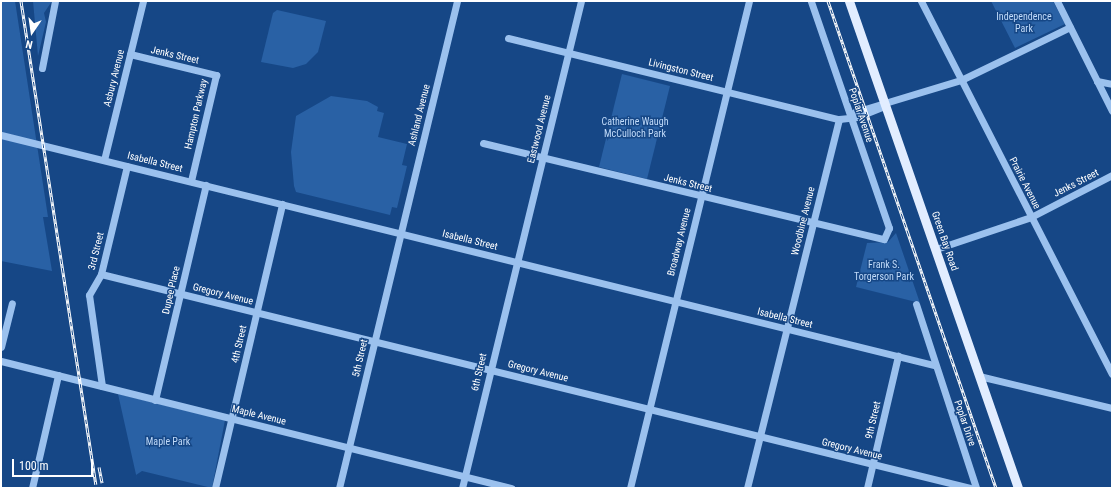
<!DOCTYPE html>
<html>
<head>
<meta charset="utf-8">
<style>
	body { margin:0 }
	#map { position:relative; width:1113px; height:489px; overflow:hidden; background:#164786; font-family:"Roboto Condensed",sans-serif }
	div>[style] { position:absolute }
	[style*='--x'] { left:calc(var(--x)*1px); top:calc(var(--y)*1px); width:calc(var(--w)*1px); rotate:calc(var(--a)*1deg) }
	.green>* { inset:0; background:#2961a5 }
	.minor>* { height:7px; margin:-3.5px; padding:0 3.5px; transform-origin:3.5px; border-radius:3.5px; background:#9bc1ee }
	.major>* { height:9px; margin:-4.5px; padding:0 4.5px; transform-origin:4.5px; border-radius:4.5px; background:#e2edff }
	.rail>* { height:3px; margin-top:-1.5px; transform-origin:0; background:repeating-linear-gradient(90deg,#164786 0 4.5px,#fff 0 9px); box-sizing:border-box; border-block:1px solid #fff }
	span { translate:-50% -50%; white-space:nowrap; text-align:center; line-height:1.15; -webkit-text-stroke:3px #164786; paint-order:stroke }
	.park-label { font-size:10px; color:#c1dbfa }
	.street-label { font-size:10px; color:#fff }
	.frame { position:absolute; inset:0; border:2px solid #fff; pointer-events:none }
	.north { position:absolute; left:12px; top:12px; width:40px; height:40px; -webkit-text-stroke:3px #164786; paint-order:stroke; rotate:193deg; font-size:11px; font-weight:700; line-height:16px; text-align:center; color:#fff }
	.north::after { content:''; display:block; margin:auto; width:14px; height:18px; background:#fff; clip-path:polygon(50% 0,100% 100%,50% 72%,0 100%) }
	.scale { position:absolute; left:12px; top:459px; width:81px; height:18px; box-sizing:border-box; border:2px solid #fff; border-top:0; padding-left:5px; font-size:12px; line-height:14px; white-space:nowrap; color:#fff; -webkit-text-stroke:3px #164786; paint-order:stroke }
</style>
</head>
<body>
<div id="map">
	<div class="green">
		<i style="clip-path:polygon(1px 1px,15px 1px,48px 217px,43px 217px,52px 271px,1px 261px)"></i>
		<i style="clip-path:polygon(33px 1px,52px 1px,44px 13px,46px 22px,38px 56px)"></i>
		<i style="clip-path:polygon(991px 1px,1053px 1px,1065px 24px,1015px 48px)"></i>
		<i style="clip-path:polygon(277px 10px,326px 21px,318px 52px,306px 64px,293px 68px,261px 62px,273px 13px)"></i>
		<i style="clip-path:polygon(622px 74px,670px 86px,647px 179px,599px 167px)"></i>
		<i style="clip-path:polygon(331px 96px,367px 101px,378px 107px,377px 111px,384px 113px,378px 137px,407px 144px,402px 165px,407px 166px,397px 208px,392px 207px,390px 215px,296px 192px,294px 186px,291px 152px,296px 116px)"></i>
		<i style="clip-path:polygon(896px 233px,920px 303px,856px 287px,867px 243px,888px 242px)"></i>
		<i style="clip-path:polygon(118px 394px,225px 420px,212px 488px,142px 471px,136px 475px,139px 488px)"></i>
	</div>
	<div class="minor">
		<i style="--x:921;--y:1;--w:419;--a:62.9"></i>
		<i style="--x:1057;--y:1;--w:123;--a:63.4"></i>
		<i style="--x:508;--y:38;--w:341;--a:13.8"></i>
		<i style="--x:839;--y:119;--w:18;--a:-6"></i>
		<i style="--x:857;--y:117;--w:31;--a:-22"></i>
		<i style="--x:130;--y:54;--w:89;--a:13.7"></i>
		<i style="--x:216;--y:75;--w:109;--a:103.3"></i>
		<i style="--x:42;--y:68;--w:68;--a:-79"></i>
		<i style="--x:1097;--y:81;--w:15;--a:11"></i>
		<i style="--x:850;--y:116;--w:6;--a:-39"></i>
		<i style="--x:855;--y:112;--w:111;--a:-16.8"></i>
		<i style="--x:961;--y:80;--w:121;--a:-25.9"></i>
		<i style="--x:1;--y:135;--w:961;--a:13.85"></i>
		<i style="--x:483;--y:143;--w:412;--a:13.5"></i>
		<i style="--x:884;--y:239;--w:12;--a:-66"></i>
		<i style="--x:889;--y:228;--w:240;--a:-109"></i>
		<i style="--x:104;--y:160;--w:164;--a:-76.2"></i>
		<i style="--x:936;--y:249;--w:100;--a:-18.6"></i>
		<i style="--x:1031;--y:217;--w:91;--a:-27.4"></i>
		<i style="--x:101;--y:274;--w:895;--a:13.83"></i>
		<i style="--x:916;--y:304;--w:194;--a:71.9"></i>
		<i style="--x:1;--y:347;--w:45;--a:-76"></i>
		<i style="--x:1;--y:361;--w:526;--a:13.98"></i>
		<i style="--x:979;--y:376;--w:137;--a:13.5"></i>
		<i style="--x:102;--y:386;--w:92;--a:-98.1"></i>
		<i style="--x:89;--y:295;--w:24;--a:-60"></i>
		<i style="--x:101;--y:274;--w:111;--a:-76.5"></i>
		<i style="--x:155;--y:400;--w:221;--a:-76.7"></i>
		<i style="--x:32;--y:488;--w:116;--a:-77"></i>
		<i style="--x:215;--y:488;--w:292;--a:-76.7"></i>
		<i style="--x:339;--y:488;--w:501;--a:-76.38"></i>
		<i style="--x:462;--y:488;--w:501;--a:-76.27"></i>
		<i style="--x:630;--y:488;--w:501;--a:-76.27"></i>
		<i style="--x:747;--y:488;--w:380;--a:-76"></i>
		<i style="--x:867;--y:488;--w:136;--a:-76.8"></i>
	</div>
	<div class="major">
		<i style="--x:849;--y:1;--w:515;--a:70.86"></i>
	</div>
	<div class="rail">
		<i style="--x:21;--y:1;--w:489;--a:81.2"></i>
		<i style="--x:828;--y:1;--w:515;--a:70.97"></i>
		<i style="--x:99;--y:467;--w:16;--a:79"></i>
	</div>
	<div class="park-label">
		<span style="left:1024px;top:22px">Independence<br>Park</span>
		<span style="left:635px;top:127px">Catherine Waugh<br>McCulloch Park</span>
		<span style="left:884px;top:270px">Frank S.<br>Torgerson Park</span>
		<span style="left:168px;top:442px">Maple Park</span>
	</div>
	<div class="street-label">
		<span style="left:175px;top:55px;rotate:13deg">Jenks Street</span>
		<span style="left:681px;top:70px;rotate:14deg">Livingston Street</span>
		<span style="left:114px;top:78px;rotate:-76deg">Asbury Avenue</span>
		<span style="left:196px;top:114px;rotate:-77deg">Hampton Parkway</span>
		<span style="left:419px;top:115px;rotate:-76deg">Ashland Avenue</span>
		<span style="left:861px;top:115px;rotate:71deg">Poplar Avenue</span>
		<span style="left:539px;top:129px;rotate:-76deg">Eastwood Avenue</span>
		<span style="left:155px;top:162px;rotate:14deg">Isabella Street</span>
		<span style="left:688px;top:183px;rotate:14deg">Jenks Street</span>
		<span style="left:1025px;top:183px;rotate:63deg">Prairie Avenue</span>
		<span style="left:1076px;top:183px;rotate:-27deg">Jenks Street</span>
		<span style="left:803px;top:221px;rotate:-76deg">Woodbine Avenue</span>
		<span style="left:470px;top:240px;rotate:14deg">Isabella Street</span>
		<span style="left:945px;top:241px;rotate:71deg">Green Bay Road</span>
		<span style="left:679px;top:242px;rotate:-76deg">Broadway Avenue</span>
		<span style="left:96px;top:251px;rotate:-76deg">3rd Street</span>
		<span style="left:171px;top:290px;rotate:-77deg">Dupee Place</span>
		<span style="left:223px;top:294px;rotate:14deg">Gregory Avenue</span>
		<span style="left:785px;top:318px;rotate:14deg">Isabella Street</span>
		<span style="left:239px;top:344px;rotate:-77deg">4th Street</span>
		<span style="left:360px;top:358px;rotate:-77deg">5th Street</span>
		<span style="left:538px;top:371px;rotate:14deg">Gregory Avenue</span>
		<span style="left:479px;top:372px;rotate:-77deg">6th Street</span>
		<span style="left:259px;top:415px;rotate:14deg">Maple Avenue</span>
		<span style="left:873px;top:420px;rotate:-77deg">9th Street</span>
		<span style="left:965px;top:423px;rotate:71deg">Poplar Drive</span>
		<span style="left:852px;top:449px;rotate:14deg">Gregory Avenue</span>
	</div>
	<div class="frame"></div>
	<div class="north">N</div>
	<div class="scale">100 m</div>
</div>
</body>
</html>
